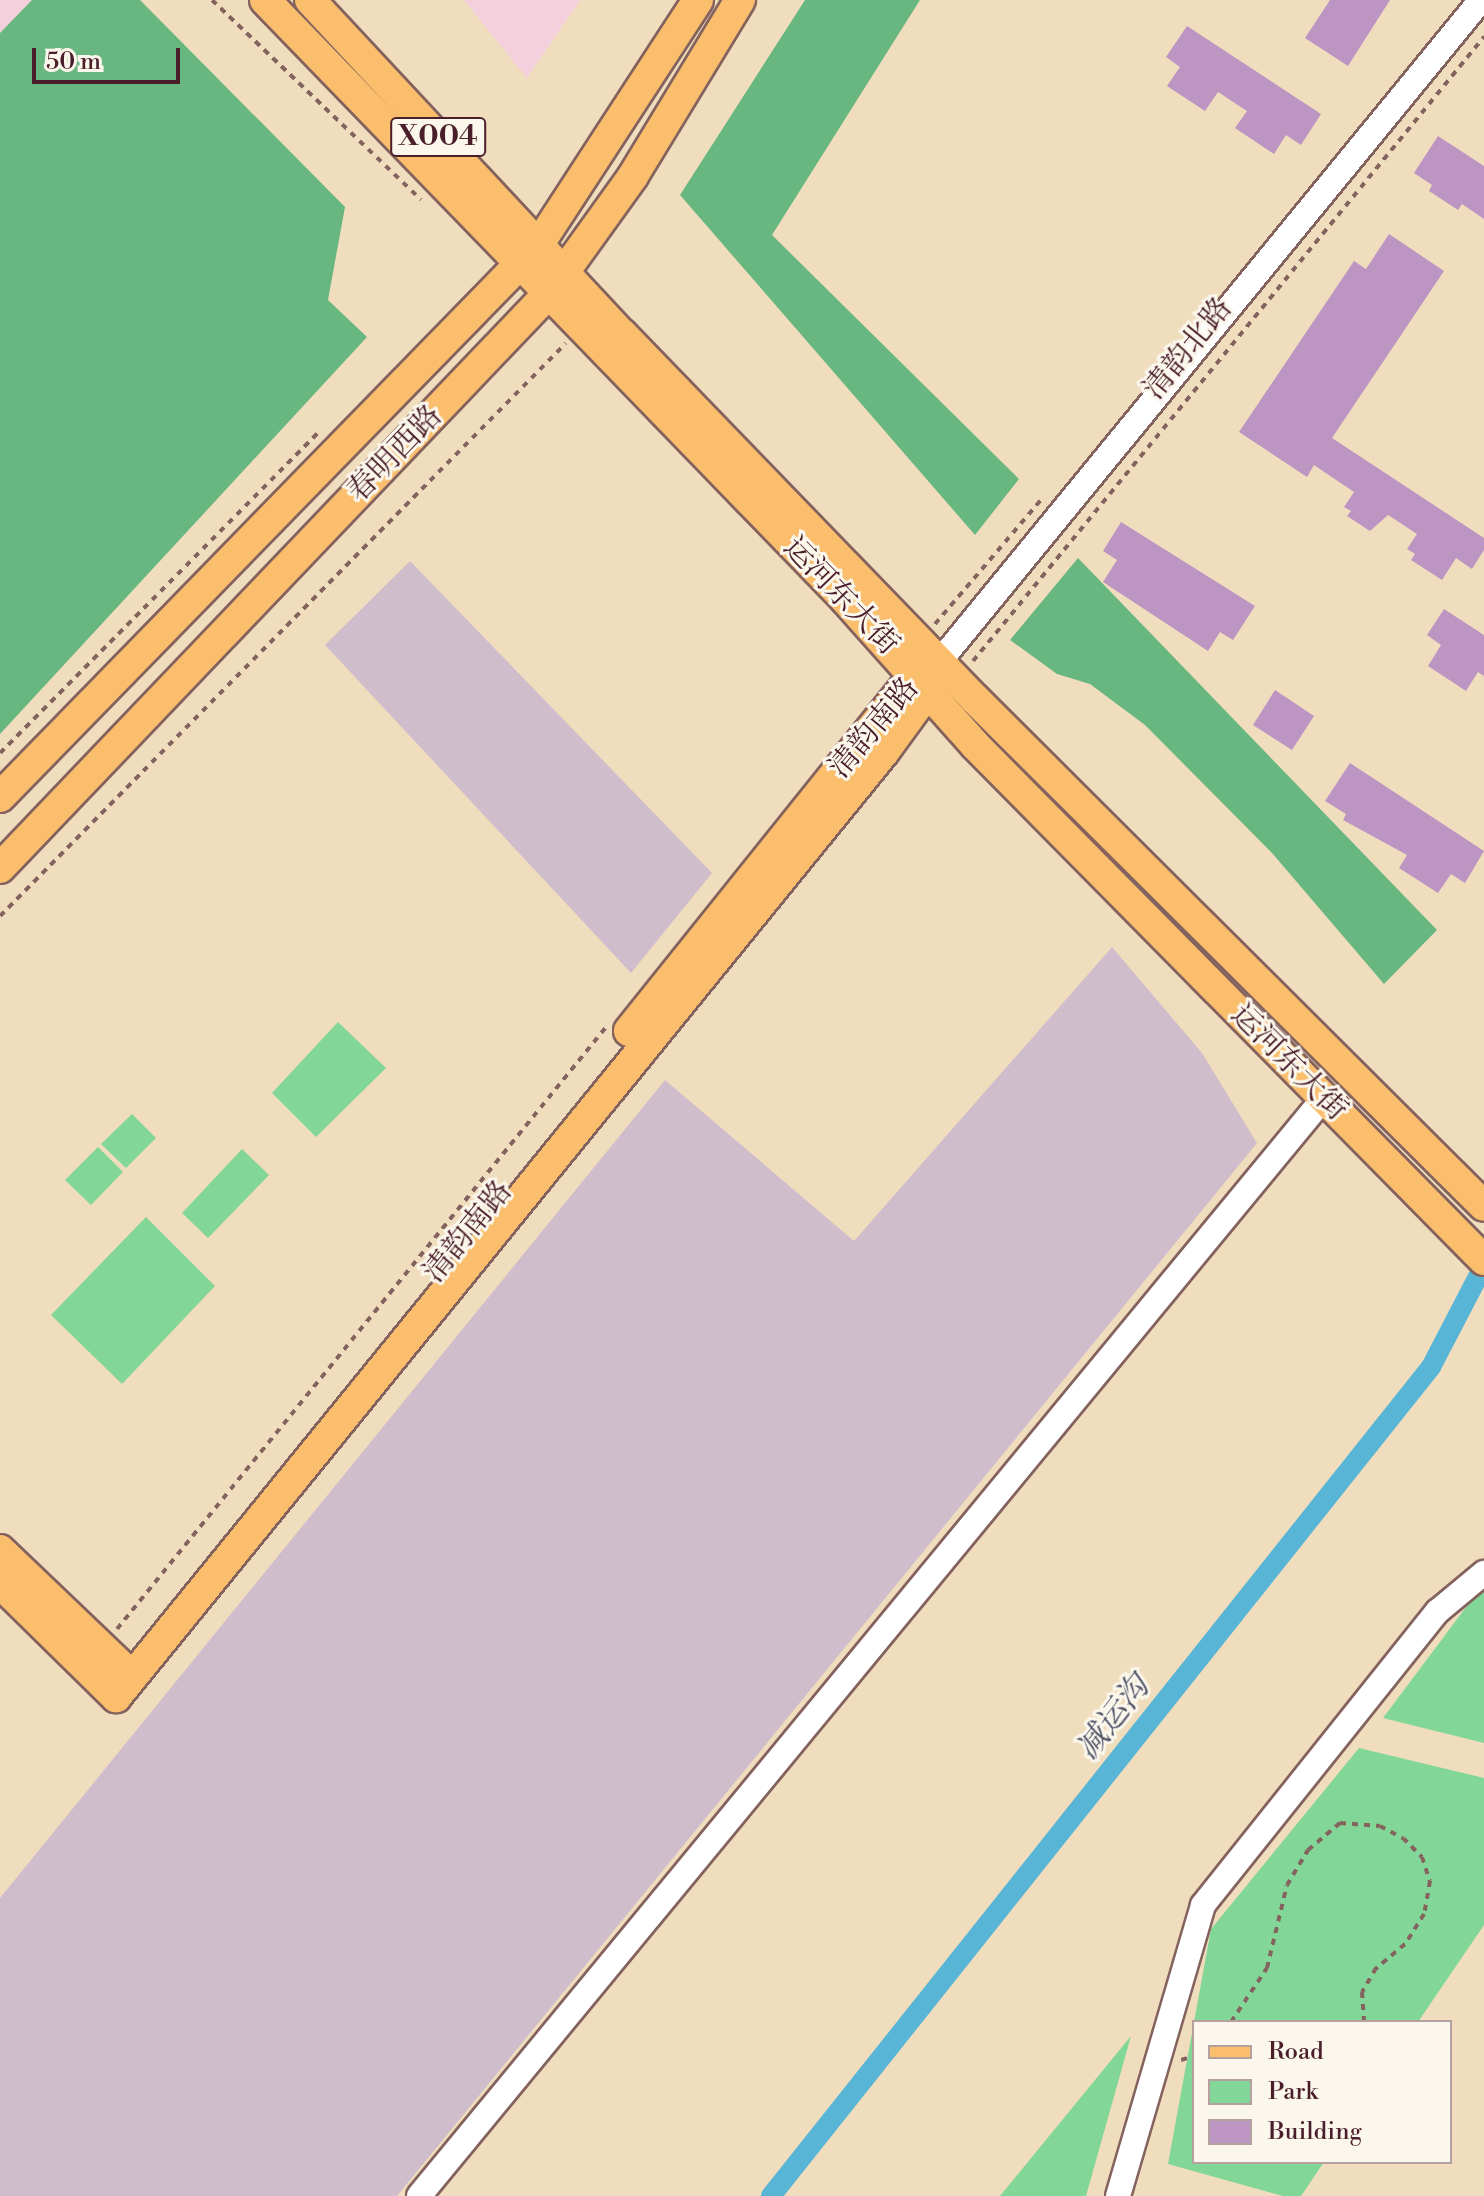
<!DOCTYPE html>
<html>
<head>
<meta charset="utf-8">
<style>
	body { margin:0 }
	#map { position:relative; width:1484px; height:2196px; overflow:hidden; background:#f0ddbd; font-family:"Libre Bodoni","Noto Serif SC",serif }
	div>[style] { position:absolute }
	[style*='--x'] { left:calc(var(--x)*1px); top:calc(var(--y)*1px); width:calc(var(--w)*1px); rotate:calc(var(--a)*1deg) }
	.built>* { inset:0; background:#f4cfdc }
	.industrial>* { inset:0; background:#d0bdcc }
	.green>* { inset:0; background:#82d698 }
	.forest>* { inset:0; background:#69b780 }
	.canal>* { height:20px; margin:-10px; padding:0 10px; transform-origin:10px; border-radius:10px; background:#58b5d6 }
	.building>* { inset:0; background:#bd95c3 }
	.path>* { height:4px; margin-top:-2px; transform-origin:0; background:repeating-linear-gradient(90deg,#84625e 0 6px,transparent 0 12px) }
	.roads { filter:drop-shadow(2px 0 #84625e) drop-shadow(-2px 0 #84625e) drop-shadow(0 2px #84625e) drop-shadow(0 -2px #84625e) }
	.minor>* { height:24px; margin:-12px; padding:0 12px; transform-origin:12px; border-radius:12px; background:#fff }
	.major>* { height:30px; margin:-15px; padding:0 15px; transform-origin:15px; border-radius:15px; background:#fabe6d }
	span { translate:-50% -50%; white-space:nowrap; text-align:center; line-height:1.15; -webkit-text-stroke:6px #fbf7ec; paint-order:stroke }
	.shield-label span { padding:2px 6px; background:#fbf7ec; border:2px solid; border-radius:6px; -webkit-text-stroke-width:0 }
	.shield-label { font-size:28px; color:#4a1f2b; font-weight:700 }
	.street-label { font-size:30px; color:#4a1f2b }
	.water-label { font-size:32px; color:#4f5467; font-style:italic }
	.legend { position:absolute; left:1192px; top:2020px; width:260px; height:144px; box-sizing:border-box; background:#fbf7ec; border:2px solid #b4a19f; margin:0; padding:10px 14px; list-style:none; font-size:24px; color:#4a1f2b }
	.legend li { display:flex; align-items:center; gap:16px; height:40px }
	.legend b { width:40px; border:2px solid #b4a19f }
	.scale { position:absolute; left:32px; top:48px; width:148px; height:36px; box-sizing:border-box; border:4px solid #4a1f2b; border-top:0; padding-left:10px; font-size:24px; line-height:28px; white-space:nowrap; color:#4a1f2b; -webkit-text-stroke:6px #fbf7ec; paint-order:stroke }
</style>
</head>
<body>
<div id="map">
	<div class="built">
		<i style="clip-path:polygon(0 0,32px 0,0 33px)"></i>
		<i style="clip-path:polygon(464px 0,580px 0,527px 78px)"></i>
	</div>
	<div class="industrial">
		<i style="clip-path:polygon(410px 561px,712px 873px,631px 973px,325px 645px)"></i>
		<i style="clip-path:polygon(1112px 947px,1202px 1053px,1257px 1143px,397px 2196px,0 2196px,0 1898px,665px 1080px,854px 1241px)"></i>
	</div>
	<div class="green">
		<i style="clip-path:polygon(338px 1022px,386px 1068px,316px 1137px,272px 1093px)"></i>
		<i style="clip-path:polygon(132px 1114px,156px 1138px,126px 1168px,101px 1144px)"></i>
		<i style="clip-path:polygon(98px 1147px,123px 1172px,91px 1205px,65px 1180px)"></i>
		<i style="clip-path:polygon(242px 1149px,269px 1175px,208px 1238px,182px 1213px)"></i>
		<i style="clip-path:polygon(146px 1217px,215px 1286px,122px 1384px,51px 1315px)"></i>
		<i style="clip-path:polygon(1484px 1583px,1484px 1743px,1383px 1718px)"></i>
		<i style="clip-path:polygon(1359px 1748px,1484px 1778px,1484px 1925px,1418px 2022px,1194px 2022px,1194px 2162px,1324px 2162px,1301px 2196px,1283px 2196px,1168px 2164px,1211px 1929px)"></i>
		<i style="clip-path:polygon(1131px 2036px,1086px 2196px,1000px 2196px)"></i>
	</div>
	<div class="forest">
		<i style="clip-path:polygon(32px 0,140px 0,345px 207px,328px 300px,367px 337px,0 734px,0 33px)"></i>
		<i style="clip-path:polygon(805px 0,920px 0,772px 235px,1019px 479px,975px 535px,680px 195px)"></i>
		<i style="clip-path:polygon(1078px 558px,1437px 930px,1384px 984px,1272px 853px,1145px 725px,1090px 684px,1057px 674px,1010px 640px)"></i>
	</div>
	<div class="canal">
		<i style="--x:771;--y:2196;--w:1060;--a:-51.48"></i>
		<i style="--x:1431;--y:1367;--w:115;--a:-62.5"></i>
	</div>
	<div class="building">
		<i style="clip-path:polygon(1330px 0,1390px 0,1348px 66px,1305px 38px)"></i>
		<i style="clip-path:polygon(1187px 26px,1321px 114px,1301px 145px,1286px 135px,1274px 154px,1235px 128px,1247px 111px,1218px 92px,1205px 111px,1167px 86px,1180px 67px,1166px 57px)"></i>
		<i style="clip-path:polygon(1438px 136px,1484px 166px,1484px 219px,1462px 204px,1458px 210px,1429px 191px,1432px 185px,1414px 173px)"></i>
		<i style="clip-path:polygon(1389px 234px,1444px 271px,1332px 438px,1484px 538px,1484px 550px,1472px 569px,1456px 558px,1442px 580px,1411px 560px,1415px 554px,1407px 549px,1417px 534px,1388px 515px,1370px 531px,1347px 516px,1351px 511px,1344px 507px,1354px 492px,1314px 465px,1307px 477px,1239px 432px,1354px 261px,1366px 269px)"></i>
		<i style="clip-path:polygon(1121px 522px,1255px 606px,1233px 640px,1220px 632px,1208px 651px,1103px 582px,1117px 560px,1103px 551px)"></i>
		<i style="clip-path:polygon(1444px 609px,1484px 635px,1484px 676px,1478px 672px,1466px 691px,1428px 666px,1441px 645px,1427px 635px)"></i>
		<i style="clip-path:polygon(1275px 690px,1314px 716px,1292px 750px,1253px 725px)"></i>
		<i style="clip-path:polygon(1350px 763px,1484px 851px,1465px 883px,1451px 874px,1438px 893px,1399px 868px,1407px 855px,1343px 820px,1346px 814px,1325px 801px)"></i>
	</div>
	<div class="path">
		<i style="--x:212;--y:0;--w:289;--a:43.7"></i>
		<i style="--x:935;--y:624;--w:163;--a:-49.5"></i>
		<i style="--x:973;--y:661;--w:807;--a:-50.69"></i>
		<i style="--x:0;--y:753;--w:451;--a:-45.2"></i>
		<i style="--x:0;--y:916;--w:805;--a:-45.35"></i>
		<i style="--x:117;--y:1629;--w:776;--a:-50.91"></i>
		<i style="--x:1231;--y:2022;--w:65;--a:-56.3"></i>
		<i style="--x:1267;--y:1968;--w:85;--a:-76.5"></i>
		<i style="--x:1287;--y:1885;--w:41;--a:-59"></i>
		<i style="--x:1308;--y:1850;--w:42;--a:-40.2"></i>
		<i style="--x:1340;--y:1823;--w:40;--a:4.3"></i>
		<i style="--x:1380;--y:1826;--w:26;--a:28"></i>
		<i style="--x:1403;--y:1838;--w:27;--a:45"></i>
		<i style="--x:1422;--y:1857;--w:25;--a:72"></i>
		<i style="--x:1430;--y:1881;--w:34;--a:100"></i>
		<i style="--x:1424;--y:1914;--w:36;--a:122"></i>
		<i style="--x:1405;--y:1944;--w:38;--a:140"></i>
		<i style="--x:1376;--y:1968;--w:28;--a:120"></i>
		<i style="--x:1362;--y:1992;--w:30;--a:86"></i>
		<i style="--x:1181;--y:2060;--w:14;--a:-17"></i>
	</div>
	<div class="roads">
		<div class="minor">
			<i style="--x:940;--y:661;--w:854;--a:-50.7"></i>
			<i style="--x:419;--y:2196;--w:1421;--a:-50.51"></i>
			<i style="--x:1118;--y:2196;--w:303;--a:-73.7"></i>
			<i style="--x:1203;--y:1905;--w:376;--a:-51.4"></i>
			<i style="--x:1438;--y:1611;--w:60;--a:-39.6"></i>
		</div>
		<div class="major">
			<i style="--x:265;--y:0;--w:834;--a:45.92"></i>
			<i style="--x:845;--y:599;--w:195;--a:48.3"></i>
			<i style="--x:975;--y:745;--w:724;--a:45.34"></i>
			<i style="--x:310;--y:0;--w:457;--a:47"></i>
			<i style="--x:622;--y:334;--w:508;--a:45.96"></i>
			<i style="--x:975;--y:699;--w:718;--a:44.89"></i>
			<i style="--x:0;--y:797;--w:772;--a:-45.73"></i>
			<i style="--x:539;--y:244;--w:291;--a:-56.9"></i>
			<i style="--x:0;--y:868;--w:795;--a:-46.33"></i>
			<i style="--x:549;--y:293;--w:144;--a:-54.3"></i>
			<i style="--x:633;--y:176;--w:206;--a:-58.7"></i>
			<i style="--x:629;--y:1031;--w:457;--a:-51.3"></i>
			<i style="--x:915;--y:674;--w:18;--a:-29"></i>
			<i style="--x:0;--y:1550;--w:182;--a:43.7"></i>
			<i style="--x:0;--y:1583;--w:163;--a:44.5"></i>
			<i style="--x:116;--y:1697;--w:1218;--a:-50.9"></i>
			<i style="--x:884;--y:752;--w:78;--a:-53.9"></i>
			<i style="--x:930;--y:689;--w:20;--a:-70"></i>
		</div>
	</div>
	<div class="shield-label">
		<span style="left:438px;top:137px">X004</span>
	</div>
	<div class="street-label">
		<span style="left:1188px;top:349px;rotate:-51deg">清韵北路</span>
		<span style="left:395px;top:454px;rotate:-46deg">春明西路</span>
		<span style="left:841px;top:596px;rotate:46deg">运河东大街</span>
		<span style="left:874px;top:728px;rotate:-50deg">清韵南路</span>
		<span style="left:1289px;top:1063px;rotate:45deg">运河东大街</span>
		<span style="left:468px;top:1232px;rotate:-51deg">清韵南路</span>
	</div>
	<div class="water-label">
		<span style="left:1113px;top:1718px;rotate:-52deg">减运沟</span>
	</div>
	<ul class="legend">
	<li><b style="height:10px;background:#fabe6d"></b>Road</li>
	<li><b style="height:22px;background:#82d698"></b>Park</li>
	<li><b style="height:22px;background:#bd95c3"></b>Building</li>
	</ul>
	<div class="scale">50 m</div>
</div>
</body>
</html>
